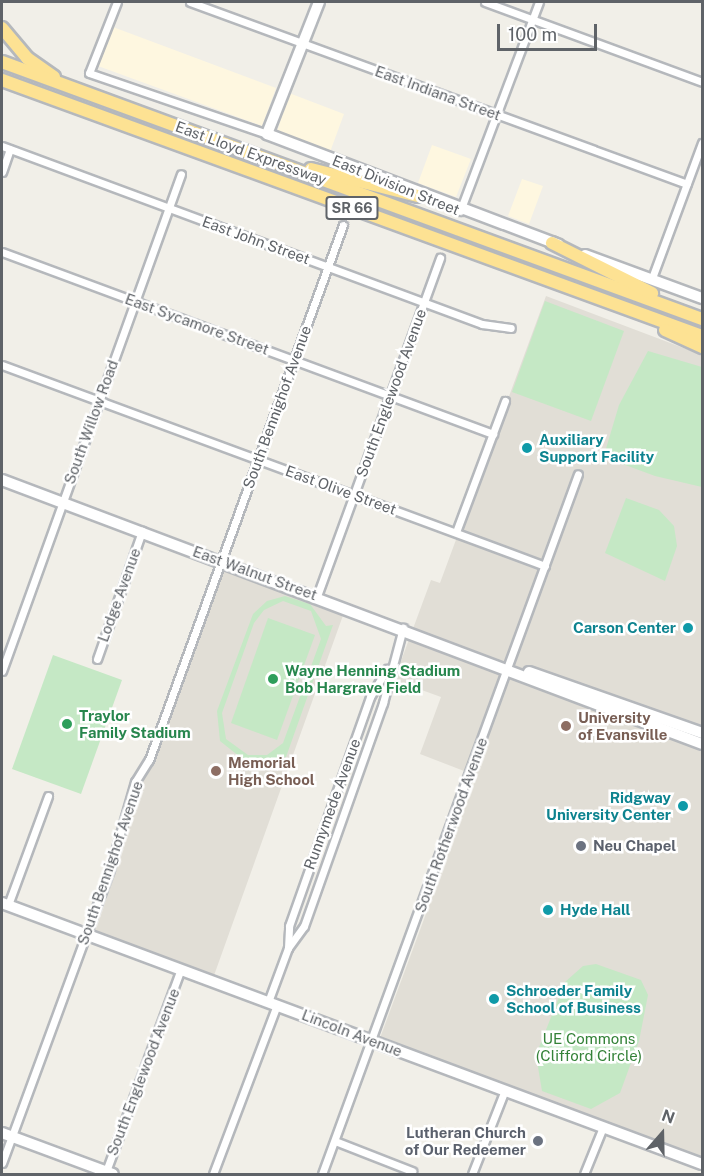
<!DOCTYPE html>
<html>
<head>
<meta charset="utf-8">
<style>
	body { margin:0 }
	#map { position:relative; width:704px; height:1176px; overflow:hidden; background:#f1efe8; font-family:"Public Sans",sans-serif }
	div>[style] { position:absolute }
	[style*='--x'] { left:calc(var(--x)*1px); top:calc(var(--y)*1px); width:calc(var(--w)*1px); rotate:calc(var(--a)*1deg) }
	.commercial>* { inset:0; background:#fef7e0 }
	.education>* { inset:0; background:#e1ded6 }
	.green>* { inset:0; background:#c5e8c5 }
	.roads { filter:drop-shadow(2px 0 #b5b8bc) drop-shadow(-2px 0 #b5b8bc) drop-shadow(0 2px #b5b8bc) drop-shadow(0 -2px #b5b8bc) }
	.street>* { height:7px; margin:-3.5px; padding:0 3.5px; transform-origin:3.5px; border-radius:3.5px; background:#fff }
	.secondary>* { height:10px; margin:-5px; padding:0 5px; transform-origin:5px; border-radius:5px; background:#fff }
	.highway>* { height:12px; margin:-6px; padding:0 6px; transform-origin:6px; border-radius:6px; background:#fde293 }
	.dots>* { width:16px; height:16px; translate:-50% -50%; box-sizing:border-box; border:3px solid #fff; border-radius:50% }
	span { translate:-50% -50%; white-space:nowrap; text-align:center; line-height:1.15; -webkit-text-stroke:5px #fff; paint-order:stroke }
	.shield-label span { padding:2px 4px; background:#fff; border:2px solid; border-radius:4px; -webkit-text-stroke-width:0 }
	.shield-label { font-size:14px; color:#5f6368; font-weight:700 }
	.street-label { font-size:15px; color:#5f6368 }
	.culture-label { font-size:15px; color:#0d838f; font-weight:700 }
	.left { translate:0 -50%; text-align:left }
	.right { translate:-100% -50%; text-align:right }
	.leisure-label { font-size:15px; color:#27864d; font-weight:700 }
	.education-label { font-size:15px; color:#785e54; font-weight:700 }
	.worship-label { font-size:15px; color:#5b616d; font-weight:700 }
	.park-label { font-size:15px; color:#348238 }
	.frame { position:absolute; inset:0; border:3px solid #5f6368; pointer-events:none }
	.north { position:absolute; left:632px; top:1104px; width:60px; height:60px; -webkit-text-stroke:4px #fff; paint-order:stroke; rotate:20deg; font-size:16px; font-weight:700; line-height:24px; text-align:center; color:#5f6368 }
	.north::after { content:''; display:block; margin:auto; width:21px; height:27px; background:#5f6368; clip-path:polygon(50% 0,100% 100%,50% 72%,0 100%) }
	.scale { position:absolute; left:497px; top:24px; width:100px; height:27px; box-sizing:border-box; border:3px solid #5f6368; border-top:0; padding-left:8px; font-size:18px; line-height:21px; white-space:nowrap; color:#5f6368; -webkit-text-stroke:4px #fff; paint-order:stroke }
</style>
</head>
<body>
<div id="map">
	<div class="commercial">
		<i style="clip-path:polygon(113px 27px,276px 88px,262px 126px,98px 66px)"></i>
		<i style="clip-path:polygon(289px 93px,344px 114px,330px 152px,277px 132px)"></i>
		<i style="clip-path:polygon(432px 145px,471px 159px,456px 197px,418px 183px)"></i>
		<i style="clip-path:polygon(522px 179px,543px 186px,529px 224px,508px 216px)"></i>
	</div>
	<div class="education">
		<i style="clip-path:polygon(546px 296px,702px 355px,702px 1157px,380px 1038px,477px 776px,420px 754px,441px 697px,394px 680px,431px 580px,440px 583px)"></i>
		<i style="clip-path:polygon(221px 561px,346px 607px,212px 981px,86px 935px)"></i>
	</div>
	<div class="green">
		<i style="clip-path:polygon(545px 301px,624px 331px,591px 421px,512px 392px)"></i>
		<i style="clip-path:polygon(648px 351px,702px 367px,702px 487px,655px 476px,609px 459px,605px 452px,619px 405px)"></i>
		<i style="clip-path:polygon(626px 498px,659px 510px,674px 526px,677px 546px,665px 581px,605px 553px)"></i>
		<i style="clip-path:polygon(evenodd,285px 596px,310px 604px,326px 626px,333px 625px,286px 757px,245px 761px,220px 741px,217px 711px,253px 614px,267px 601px,285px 596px,283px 601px,311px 611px,321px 639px,283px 743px,267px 755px,248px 755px,226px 739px,222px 713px,254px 623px,264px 610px,283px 601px)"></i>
		<i style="clip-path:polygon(268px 618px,315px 635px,277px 740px,231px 723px)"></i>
		<i style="clip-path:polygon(53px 655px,122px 680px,81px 794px,12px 769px)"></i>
		<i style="clip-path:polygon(596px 964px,641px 980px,648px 995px,639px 1041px,620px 1093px,591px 1109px,542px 1091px,536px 1055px,565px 982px,583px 966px)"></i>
	</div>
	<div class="roads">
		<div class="street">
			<i style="--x:117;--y:2;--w:76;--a:111.5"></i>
			<i style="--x:89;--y:73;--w:188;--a:18.9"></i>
			<i style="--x:190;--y:2;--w:529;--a:20.11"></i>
			<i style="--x:485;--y:2;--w:231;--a:20.2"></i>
			<i style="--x:2;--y:146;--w:512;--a:20.35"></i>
			<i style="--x:482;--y:324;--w:29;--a:8"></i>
			<i style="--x:2;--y:172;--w:24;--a:-71"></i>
			<i style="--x:460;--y:211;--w:223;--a:-69.3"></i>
			<i style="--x:2;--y:252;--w:524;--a:20.34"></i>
			<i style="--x:652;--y:278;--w:144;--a:-69.7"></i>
			<i style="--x:2;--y:365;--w:579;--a:20.31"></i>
			<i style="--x:456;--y:532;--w:140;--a:-69.5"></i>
			<i style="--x:317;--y:596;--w:360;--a:-70"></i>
			<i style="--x:97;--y:659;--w:136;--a:-70.6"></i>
			<i style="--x:2;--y:671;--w:528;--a:-70.19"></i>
			<i style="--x:8;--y:905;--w:116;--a:-69.8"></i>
			<i style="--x:288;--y:948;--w:22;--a:-87"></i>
			<i style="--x:289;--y:926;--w:243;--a:-70.5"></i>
			<i style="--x:370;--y:697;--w:33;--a:-59"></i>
			<i style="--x:268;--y:1002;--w:58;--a:-69.7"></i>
			<i style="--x:288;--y:948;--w:27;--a:-54"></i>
			<i style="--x:304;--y:926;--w:237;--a:-70.5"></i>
			<i style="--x:383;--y:703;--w:78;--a:-75.1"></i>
			<i style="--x:335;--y:1141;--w:83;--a:21.3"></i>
			<i style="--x:2;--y:1163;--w:313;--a:-69.8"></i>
			<i style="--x:110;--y:869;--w:91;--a:-74"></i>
			<i style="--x:135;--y:782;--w:26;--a:-58"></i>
			<i style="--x:149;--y:760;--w:569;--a:-70.07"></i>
			<i style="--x:105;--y:1174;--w:219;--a:-69.7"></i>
			<i style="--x:213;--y:1174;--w:181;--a:-69.3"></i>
			<i style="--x:322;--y:1174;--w:745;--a:-69.91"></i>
			<i style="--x:472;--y:1174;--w:90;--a:-68.6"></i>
			<i style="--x:584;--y:1174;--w:51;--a:-68"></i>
		</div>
		<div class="secondary">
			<i style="--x:319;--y:2;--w:142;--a:111.5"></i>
			<i style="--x:267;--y:134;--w:312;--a:20.8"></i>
			<i style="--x:585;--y:255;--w:125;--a:20.2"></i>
			<i style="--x:2;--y:480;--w:748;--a:20.66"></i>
			<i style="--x:529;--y:672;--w:183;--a:19.4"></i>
			<i style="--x:2;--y:903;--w:747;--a:20.45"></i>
			<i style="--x:2;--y:1133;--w:118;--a:20.3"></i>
		</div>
		<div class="highway">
			<i style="--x:2;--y:28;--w:39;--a:50"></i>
			<i style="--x:27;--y:58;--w:33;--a:35"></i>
			<i style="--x:2;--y:62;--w:746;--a:20.16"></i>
			<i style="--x:2;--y:80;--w:745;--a:20.09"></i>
			<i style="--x:311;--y:169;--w:110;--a:14.2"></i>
			<i style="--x:552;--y:243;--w:112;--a:26.6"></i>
			<i style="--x:665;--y:330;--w:41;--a:24.7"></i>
		</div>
	</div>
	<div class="dots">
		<i style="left:527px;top:448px;background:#0f9aa8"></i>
		<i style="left:688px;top:628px;background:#0f9aa8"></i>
		<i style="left:273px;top:679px;background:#2e9e5b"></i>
		<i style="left:67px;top:724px;background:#2e9e5b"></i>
		<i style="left:566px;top:726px;background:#8d6e63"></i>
		<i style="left:216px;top:771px;background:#8d6e63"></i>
		<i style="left:683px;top:806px;background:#0f9aa8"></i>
		<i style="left:581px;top:846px;background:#6b7280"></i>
		<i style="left:548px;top:910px;background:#0f9aa8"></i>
		<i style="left:494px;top:999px;background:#0f9aa8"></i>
		<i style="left:538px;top:1141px;background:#6b7280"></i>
	</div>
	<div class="shield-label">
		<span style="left:352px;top:208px">SR 66</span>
	</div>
	<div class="street-label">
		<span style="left:438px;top:93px;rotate:20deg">East Indiana Street</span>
		<span style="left:251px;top:153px;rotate:20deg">East Lloyd Expressway</span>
		<span style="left:396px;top:185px;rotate:22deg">East Division Street</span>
		<span style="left:256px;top:240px;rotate:20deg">East John Street</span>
		<span style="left:197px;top:324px;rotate:20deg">East Sycamore Street</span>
		<span style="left:391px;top:393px;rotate:-70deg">South Englewood Avenue</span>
		<span style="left:277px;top:407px;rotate:-70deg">South Bennighof Avenue</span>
		<span style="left:91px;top:422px;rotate:-70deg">South Willow Road</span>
		<span style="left:341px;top:490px;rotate:20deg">East Olive Street</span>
		<span style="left:255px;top:573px;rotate:20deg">East Walnut Street</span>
		<span style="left:119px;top:595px;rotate:-70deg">Lodge Avenue</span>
		<span style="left:332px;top:804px;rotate:-70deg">Runnymede Avenue</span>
		<span style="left:451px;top:825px;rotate:-70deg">South Rotherwood Avenue</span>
		<span style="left:110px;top:863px;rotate:-71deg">South Bennighof Avenue</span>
		<span style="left:352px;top:1033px;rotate:21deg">Lincoln Avenue</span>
		<span style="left:143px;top:1072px;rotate:-69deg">South Englewood Avenue</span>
	</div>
	<div class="culture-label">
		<span class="left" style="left:539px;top:448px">Auxiliary<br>Support Facility</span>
		<span class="right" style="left:676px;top:628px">Carson Center</span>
		<span class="right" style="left:671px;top:806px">Ridgway<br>University Center</span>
		<span class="left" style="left:560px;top:910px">Hyde Hall</span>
		<span class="left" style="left:506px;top:999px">Schroeder Family<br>School of Business</span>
	</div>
	<div class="leisure-label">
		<span class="left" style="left:285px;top:679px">Wayne Henning Stadium<br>Bob Hargrave Field</span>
		<span class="left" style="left:79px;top:724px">Traylor<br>Family Stadium</span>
	</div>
	<div class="education-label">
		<span class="left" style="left:578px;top:726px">University<br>of Evansville</span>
		<span class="left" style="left:228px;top:771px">Memorial<br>High School</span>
	</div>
	<div class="worship-label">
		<span class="left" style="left:593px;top:846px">Neu Chapel</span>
		<span class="right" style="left:526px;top:1141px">Lutheran Church<br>of Our Redeemer</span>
	</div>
	<div class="park-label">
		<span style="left:589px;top:1047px">UE Commons<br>(Clifford Circle)</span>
	</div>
	<div class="frame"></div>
	<div class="north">N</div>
	<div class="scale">100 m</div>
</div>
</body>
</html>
